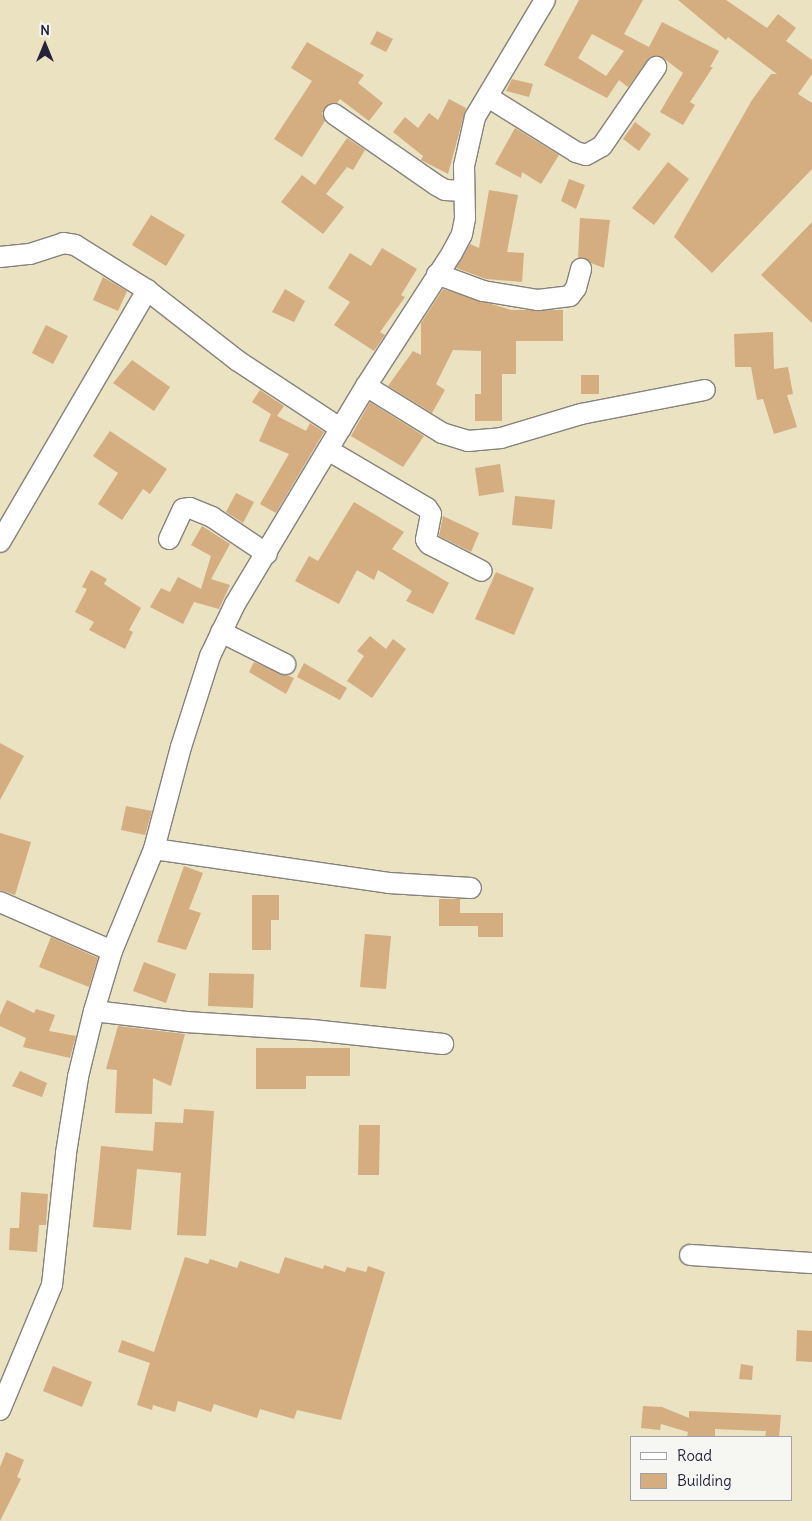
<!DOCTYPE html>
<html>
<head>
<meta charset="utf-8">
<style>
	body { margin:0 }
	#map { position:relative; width:812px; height:1521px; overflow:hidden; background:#eae2c1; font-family:Delius,sans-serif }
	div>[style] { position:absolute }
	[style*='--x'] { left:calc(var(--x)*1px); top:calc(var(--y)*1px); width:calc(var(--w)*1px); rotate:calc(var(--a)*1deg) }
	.building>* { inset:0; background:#d4ad81 }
	.roads { filter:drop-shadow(1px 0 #86827e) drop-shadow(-1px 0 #86827e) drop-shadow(0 1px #86827e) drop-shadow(0 -1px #86827e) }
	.minor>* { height:20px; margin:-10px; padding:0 10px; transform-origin:10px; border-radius:10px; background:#fff }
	span { translate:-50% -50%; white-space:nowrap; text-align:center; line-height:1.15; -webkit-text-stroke:5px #f6f6f2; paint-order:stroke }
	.legend { position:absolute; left:630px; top:1436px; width:162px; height:65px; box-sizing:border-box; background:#f6f6f2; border:1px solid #a1a1a9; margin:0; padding:6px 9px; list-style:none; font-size:15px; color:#22223b }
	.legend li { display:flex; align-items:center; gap:10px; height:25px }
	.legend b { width:25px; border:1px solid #a1a1a9 }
	.north { position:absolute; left:20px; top:20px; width:50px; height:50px; -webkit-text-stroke:4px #f6f6f2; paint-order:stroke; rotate:0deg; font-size:14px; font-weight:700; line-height:20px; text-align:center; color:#22223b }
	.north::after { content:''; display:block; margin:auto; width:18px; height:22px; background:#22223b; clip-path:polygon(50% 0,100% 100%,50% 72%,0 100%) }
</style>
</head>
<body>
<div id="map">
	<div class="building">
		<i style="clip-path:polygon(evenodd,579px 0,643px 0,624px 34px,649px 47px,662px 22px,719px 51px,710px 67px,713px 67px,690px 102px,695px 105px,683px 125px,660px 112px,683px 73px,662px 57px,650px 57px,628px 87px,619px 80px,607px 98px,544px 65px,579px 0,592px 34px,624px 51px,606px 76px,578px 58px,592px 34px)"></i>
		<i style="clip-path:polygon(678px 0,726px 0,767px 28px,778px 14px,796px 28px,786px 41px,812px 60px,812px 74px,798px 94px,812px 103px,812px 169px,712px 273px,674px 237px,752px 100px,771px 74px,777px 74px,728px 37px,726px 40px)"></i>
		<i style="clip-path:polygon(377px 31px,393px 39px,386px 52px,370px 44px)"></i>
		<i style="clip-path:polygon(307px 42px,364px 75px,358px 83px,383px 103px,369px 121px,340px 99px,337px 103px,329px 104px,322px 113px,325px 121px,302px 157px,274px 139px,312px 81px,291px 68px)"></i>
		<i style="clip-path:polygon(512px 79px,533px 84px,529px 97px,506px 91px)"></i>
		<i style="clip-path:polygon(449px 99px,466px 108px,448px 174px,421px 160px,423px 156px,393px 132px,405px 117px,418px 128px,429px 113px,438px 120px)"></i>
		<i style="clip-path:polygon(635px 122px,651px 134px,639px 151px,623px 139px)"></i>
		<i style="clip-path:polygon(515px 128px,559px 155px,541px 184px,522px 172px,521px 178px,495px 164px)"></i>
		<i style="clip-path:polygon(347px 138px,365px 150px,353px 170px,347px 167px,326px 194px,344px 207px,323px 234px,281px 202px,302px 175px,315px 185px)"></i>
		<i style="clip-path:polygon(668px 162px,689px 179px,654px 225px,632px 208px)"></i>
		<i style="clip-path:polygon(569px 179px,585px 185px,576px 209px,561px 201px)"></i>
		<i style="clip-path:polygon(489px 190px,518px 195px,507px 252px,524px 253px,522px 282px,486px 279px,456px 268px,470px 244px,479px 248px)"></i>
		<i style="clip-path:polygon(151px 215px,185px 235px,166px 266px,132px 245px)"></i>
		<i style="clip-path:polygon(580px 218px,610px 220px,604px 268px,578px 258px)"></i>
		<i style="clip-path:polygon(812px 222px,812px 323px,761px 275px)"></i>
		<i style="clip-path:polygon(382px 248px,417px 269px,401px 295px,405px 297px,380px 332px,385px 335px,374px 351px,334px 325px,350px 302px,328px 288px,350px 253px,371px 266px)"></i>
		<i style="clip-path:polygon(103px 277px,127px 291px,118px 311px,93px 300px)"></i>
		<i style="clip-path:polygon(285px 289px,305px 301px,294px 322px,272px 312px)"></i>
		<i style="clip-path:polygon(443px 289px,511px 310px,563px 310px,563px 341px,516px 341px,516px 374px,502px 374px,502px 421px,475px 421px,475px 394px,481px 394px,481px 351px,453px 350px,436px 384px,445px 390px,432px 413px,388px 386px,413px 351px,421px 355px,421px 323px)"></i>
		<i style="clip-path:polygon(46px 325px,68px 336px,53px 364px,32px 353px)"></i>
		<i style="clip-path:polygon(773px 332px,774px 369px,788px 367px,793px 394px,787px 395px,797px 427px,774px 434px,763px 399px,757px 400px,751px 367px,735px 367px,734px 334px)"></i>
		<i style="clip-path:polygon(132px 360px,170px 387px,154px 411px,113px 383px)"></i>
		<i style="clip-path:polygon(581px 375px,599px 375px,599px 394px,581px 394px)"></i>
		<i style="clip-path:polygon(260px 390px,284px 406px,277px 416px,306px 431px,310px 423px,324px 432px,276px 513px,260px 504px,289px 454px,259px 441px,271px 414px,252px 402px)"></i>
		<i style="clip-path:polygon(370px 402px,424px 436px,403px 467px,351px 436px)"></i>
		<i style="clip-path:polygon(110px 431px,167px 469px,150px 494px,143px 489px,122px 520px,98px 504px,118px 473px,93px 456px)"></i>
		<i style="clip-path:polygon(500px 464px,504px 492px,479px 496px,475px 468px)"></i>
		<i style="clip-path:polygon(236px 493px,254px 502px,243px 523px,226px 512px)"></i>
		<i style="clip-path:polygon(515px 496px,555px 500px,552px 529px,512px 525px)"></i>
		<i style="clip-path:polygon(354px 502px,404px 532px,392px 549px,449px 583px,433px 614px,406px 601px,412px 591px,378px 570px,374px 580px,357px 570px,339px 604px,295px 581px,309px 556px,318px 561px)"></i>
		<i style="clip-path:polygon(443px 516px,479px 533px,471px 552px,439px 536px)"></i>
		<i style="clip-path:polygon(202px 526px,230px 544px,211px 579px,230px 585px,219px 609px,194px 602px,183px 624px,150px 607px,161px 588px,170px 592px,178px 577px,201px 589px,211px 556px,191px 545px)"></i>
		<i style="clip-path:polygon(91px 570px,107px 579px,104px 584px,141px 608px,129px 630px,133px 632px,125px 649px,89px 630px,94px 622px,75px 612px,87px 589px,82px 587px)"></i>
		<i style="clip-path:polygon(496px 572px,534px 588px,514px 635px,475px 619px)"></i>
		<i style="clip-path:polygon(370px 636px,386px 649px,393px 639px,406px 649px,372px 698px,347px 681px,364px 656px,357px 651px)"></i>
		<i style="clip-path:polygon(254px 662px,294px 678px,286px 694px,249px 672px)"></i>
		<i style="clip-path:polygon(304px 663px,347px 688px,340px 700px,297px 677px)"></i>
		<i style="clip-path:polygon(0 743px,24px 756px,0 800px)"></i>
		<i style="clip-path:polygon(126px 806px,152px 811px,145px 835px,121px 830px)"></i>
		<i style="clip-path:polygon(0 833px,31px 842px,15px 895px,0 890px)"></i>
		<i style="clip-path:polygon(184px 866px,203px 873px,189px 909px,201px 913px,186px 950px,157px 942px)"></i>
		<i style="clip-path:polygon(252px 895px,279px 895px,279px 920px,271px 920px,271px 950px,252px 950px)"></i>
		<i style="clip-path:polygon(439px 899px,460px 899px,460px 913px,503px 913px,503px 937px,478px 937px,478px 926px,439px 926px)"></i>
		<i style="clip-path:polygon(365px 934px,391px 936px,386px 989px,360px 987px)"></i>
		<i style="clip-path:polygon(51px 937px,98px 958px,89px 987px,39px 967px)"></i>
		<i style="clip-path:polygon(144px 962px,176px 974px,166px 1003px,133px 991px)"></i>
		<i style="clip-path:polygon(209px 973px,254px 974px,253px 1008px,208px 1006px)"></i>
		<i style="clip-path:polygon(7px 1000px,34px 1013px,36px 1009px,55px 1015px,49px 1031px,76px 1036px,70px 1058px,23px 1047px,26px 1038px,0 1026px,0 1015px)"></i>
		<i style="clip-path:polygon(118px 1026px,185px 1034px,171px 1086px,153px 1078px,152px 1114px,115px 1113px,117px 1070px,106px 1069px)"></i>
		<i style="clip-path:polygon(256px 1048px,350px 1048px,350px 1076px,306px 1076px,306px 1089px,256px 1089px)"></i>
		<i style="clip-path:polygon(20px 1071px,47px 1083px,42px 1097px,12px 1086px)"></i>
		<i style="clip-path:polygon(184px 1109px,214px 1111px,206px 1236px,177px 1235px,181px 1173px,137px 1169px,131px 1230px,93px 1227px,101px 1146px,153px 1151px,155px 1122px,183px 1123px)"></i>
		<i style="clip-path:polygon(359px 1125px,380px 1125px,379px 1175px,358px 1175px)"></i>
		<i style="clip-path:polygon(21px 1192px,48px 1194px,46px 1225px,39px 1225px,37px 1252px,9px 1250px,10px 1228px,19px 1228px)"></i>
		<i style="clip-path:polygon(185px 1257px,208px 1264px,210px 1259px,237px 1268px,240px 1261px,279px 1274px,285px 1257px,323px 1269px,324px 1265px,345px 1272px,347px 1267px,366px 1272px,368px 1266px,385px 1272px,341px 1420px,297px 1410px,294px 1419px,260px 1409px,257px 1418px,214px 1404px,211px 1412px,178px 1401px,175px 1412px,153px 1405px,152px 1410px,137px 1405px,150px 1363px,118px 1352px,122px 1340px,154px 1352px)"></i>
		<i style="clip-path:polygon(797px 1330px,812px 1331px,812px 1362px,796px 1361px)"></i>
		<i style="clip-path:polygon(741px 1364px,753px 1366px,752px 1380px,739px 1379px)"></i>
		<i style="clip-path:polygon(53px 1366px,92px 1382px,82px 1407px,43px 1391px)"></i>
		<i style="clip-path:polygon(643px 1406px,662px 1407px,689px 1418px,689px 1411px,781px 1415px,779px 1437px,765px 1437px,766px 1431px,715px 1429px,715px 1437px,687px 1437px,688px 1432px,661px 1424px,660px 1430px,641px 1428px)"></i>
		<i style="clip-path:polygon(6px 1452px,24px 1460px,17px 1477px,21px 1479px,0 1521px,0 1467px)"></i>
	</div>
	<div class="roads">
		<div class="minor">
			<i style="--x:488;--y:97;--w:104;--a:32"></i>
			<i style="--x:576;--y:152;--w:10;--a:17"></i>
			<i style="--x:586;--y:155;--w:18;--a:-29"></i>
			<i style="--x:602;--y:146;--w:96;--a:-55.6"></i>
			<i style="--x:334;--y:114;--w:124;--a:34.8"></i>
			<i style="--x:436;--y:185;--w:10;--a:29"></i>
			<i style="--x:445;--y:190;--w:19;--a:3"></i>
			<i style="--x:0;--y:257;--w:30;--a:-6"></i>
			<i style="--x:30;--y:254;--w:35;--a:-18"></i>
			<i style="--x:63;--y:243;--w:12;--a:9"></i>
			<i style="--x:75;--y:245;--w:85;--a:32"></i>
			<i style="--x:147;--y:290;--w:115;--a:38"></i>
			<i style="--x:238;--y:361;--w:123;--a:33.4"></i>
			<i style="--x:437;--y:274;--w:49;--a:20.3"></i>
			<i style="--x:483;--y:291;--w:56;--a:9.3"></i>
			<i style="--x:538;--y:300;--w:32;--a:-7"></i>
			<i style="--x:570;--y:296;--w:10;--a:-53"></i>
			<i style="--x:576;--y:288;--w:20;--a:-75"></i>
			<i style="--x:366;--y:386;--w:89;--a:31.7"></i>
			<i style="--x:442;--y:433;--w:27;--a:17"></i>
			<i style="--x:468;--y:441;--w:33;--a:-5"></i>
			<i style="--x:501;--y:438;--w:84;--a:-16.7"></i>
			<i style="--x:581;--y:414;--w:126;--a:-11"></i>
			<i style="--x:328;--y:450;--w:115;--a:30.4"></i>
			<i style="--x:427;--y:508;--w:7;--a:56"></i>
			<i style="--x:431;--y:514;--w:26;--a:101"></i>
			<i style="--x:426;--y:540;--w:5;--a:53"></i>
			<i style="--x:429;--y:544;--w:59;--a:27"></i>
			<i style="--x:169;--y:539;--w:33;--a:-65"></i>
			<i style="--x:183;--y:509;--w:7;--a:-8"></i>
			<i style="--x:190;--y:508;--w:24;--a:22"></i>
			<i style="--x:212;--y:517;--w:66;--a:33.9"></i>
			<i style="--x:0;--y:542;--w:292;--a:-59.7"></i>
			<i style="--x:221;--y:632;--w:72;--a:26.6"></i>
			<i style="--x:154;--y:849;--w:237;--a:8.2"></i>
			<i style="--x:389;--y:883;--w:82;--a:3.5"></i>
			<i style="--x:0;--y:902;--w:122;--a:23.6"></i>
			<i style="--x:94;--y:1011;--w:93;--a:6.8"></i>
			<i style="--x:186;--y:1022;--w:126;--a:3.6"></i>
			<i style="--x:312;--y:1030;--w:132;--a:6.1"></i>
			<i style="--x:690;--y:1255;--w:122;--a:3.8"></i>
			<i style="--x:0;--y:1410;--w:135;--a:-67.4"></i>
			<i style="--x:52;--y:1285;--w:133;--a:-83.9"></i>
			<i style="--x:66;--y:1153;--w:77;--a:-81"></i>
			<i style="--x:78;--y:1077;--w:68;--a:-76.4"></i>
			<i style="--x:94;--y:1011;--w:63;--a:-73.3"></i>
			<i style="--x:112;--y:951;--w:110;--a:-67.6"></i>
			<i style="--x:154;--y:849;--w:106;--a:-75.2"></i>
			<i style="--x:181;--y:747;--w:96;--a:-72.3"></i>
			<i style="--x:210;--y:656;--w:58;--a:-64.3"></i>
			<i style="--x:235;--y:604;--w:254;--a:-59"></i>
			<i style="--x:366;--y:386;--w:158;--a:-57.1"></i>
			<i style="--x:452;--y:253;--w:21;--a:-62"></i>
			<i style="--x:462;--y:234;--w:16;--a:-79"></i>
			<i style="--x:465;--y:218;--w:52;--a:-91.1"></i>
			<i style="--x:464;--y:166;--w:50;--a:-77.3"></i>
			<i style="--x:475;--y:117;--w:136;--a:-59.1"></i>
		</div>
	</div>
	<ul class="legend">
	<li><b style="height:6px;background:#fff"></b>Road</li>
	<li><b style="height:14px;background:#d4ad81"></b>Building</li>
	</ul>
	<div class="north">N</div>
</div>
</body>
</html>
